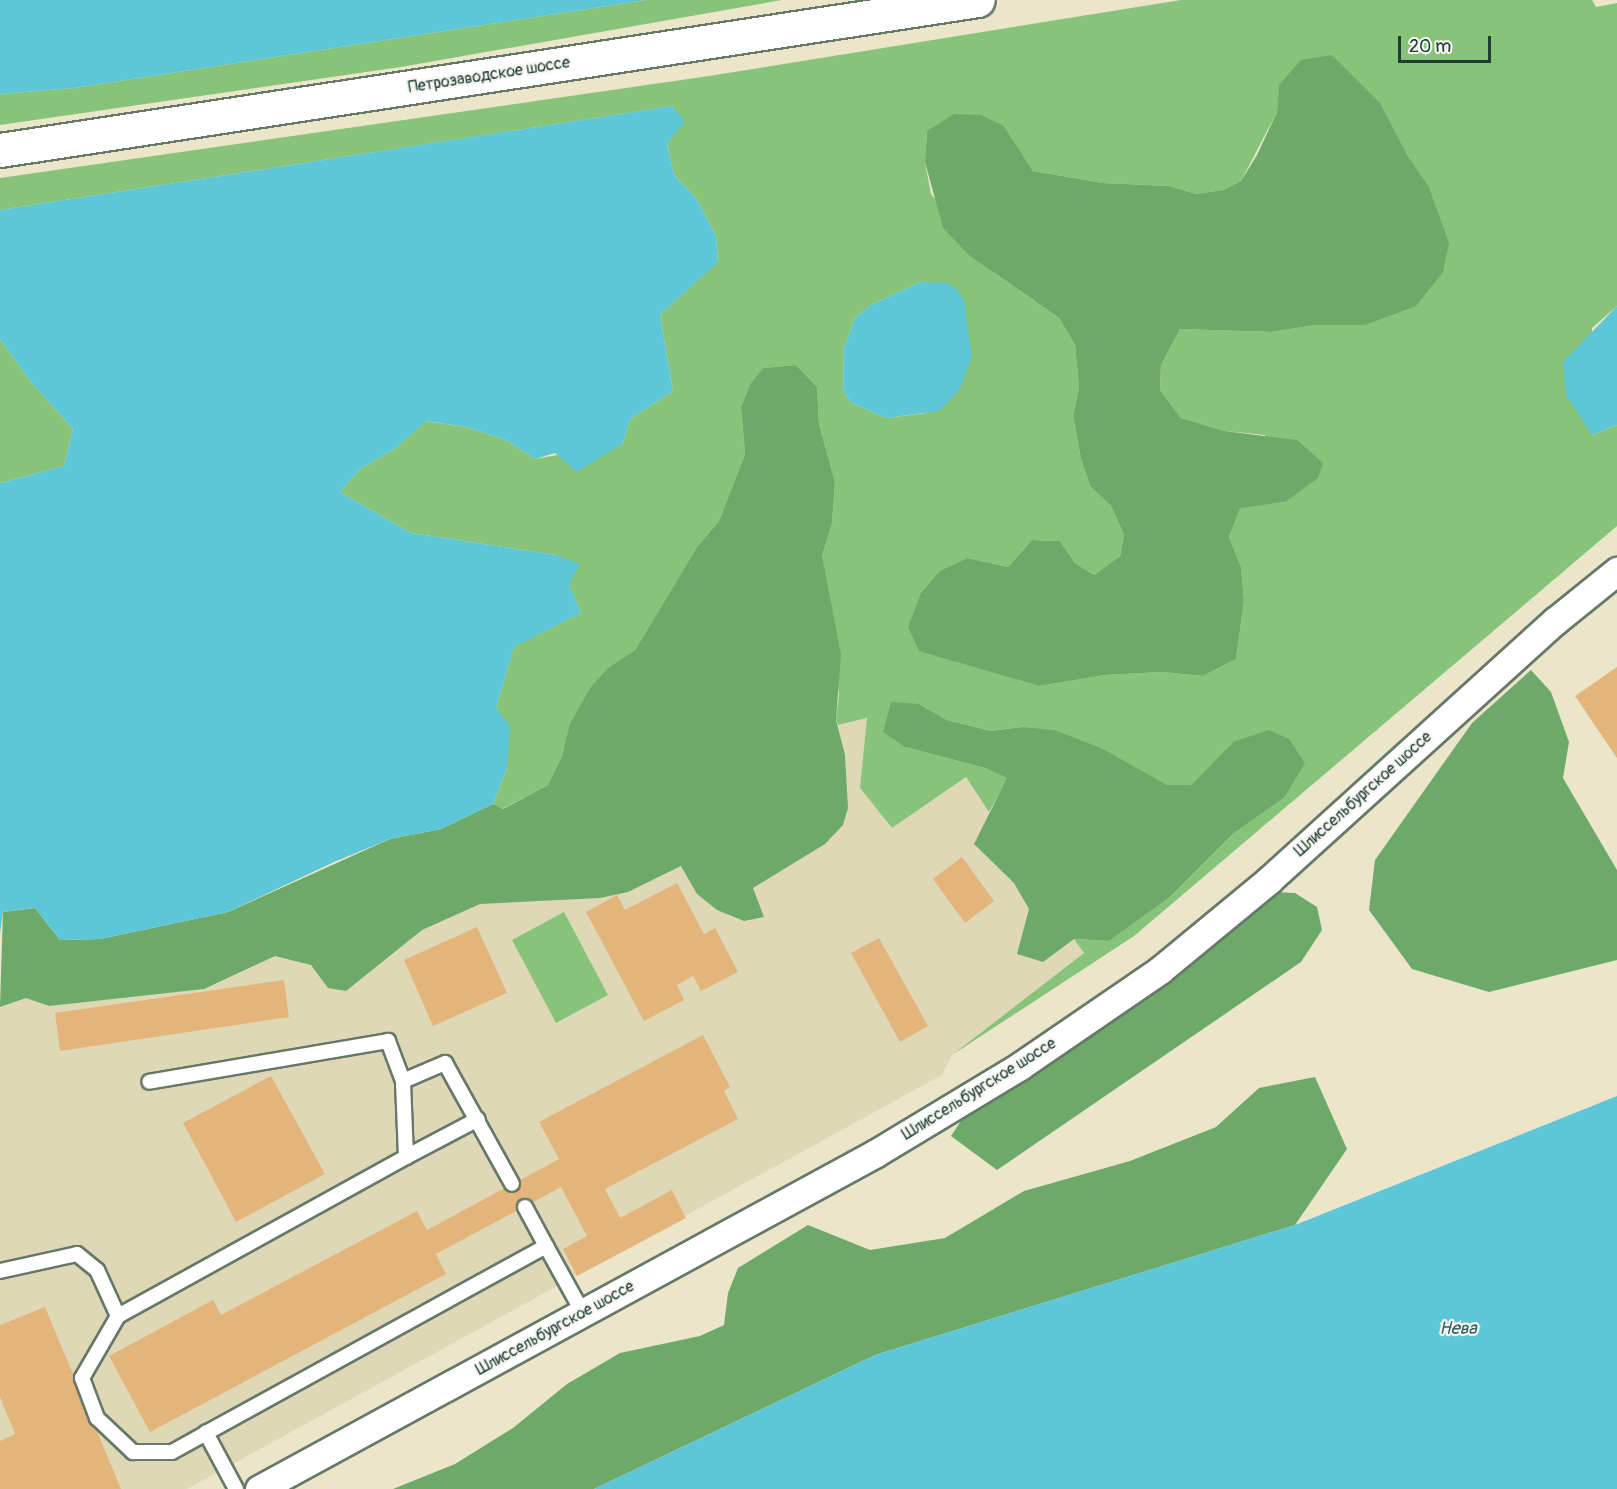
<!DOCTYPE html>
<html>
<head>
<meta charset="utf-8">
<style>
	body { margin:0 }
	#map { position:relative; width:1617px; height:1489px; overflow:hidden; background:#ebe6ca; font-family:Pangolin,sans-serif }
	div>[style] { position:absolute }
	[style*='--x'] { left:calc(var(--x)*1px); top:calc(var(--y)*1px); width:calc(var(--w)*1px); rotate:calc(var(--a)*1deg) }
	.built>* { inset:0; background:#dfd8b7 }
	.green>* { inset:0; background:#87c47a }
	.forest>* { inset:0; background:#6daa6a }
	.water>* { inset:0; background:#5dc7d8 }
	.building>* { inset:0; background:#e3b57b }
	.roads { filter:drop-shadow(2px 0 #667868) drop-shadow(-2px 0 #667868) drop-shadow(0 2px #667868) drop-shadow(0 -2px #667868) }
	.service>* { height:14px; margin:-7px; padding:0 7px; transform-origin:7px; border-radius:7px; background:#fff }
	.minor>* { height:27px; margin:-13.5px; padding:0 13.5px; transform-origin:13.5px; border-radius:13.5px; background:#fff }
	.primary>* { height:33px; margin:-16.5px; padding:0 16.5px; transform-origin:16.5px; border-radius:16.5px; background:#fff }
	span { translate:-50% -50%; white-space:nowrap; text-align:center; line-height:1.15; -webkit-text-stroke:4.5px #f6f6f2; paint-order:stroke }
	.street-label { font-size:16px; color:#1f3d34 }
	.water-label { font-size:18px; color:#2e605d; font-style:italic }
	.scale { position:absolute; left:1398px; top:36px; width:93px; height:27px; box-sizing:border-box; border:3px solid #1f3d34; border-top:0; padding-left:8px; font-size:18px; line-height:21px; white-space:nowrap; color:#1f3d34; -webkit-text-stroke:4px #f6f6f2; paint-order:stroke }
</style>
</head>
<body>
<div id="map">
	<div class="built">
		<i style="clip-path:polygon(868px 718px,860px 788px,892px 828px,966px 777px,1084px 953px,952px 1055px,942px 1075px,187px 1489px,0 1489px,0 1000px,502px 809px)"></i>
	</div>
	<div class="green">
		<i style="clip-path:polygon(646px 0,782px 0,401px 67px,0 125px,0 94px,74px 88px)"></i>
		<i style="clip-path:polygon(evenodd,1181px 0,1592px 0,1596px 7px,1617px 3px,1617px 306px,1592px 328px,1592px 435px,1617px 425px,1617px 526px,1134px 936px,952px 1055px,1084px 953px,1074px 939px,1109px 941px,1169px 898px,1234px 833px,1284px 798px,1233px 742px,1191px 785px,1167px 785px,1021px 727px,991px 731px,947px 720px,919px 704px,905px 747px,985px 768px,1008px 778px,989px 812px,966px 777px,892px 828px,860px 788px,867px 718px,838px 725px,836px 720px,839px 693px,822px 556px,832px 523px,835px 482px,819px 424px,817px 387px,796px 365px,763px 368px,750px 384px,741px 407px,745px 454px,719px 521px,697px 547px,635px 650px,609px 667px,571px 724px,562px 756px,548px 785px,502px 809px,493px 804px,507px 768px,496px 708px,514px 646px,581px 613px,556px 555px,411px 533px,340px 492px,359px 470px,397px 447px,425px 421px,467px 427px,506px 440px,535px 459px,623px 443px,630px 419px,673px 391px,660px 315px,718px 261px,716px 236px,696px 198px,674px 175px,667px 143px,673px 106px,0 210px,0 178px,709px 76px,1181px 0,1280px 84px,1406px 153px,1428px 185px,1365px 325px,1315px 325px,1272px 332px,1180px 329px,1161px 365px,1160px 390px,1181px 418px,1225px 431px,1265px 435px,1285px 502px,1240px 507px,1229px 537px,1241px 567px,1244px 601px,1236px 659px,1203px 676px,1162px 672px,1105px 675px,1039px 686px,957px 662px,968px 558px,1008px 567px,1032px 540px,1060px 541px,1075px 563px,1094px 575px,1120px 556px,1124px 535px,1111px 506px,1090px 486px,1081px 459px,1073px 416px,1079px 388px,1075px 345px,1059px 318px,994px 273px,931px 194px,925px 162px,927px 131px,1004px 126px,1033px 171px,1103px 183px,1170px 186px,1196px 194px,1223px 190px,1241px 181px,1277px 112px,1280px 84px,1181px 0,920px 282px,930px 283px,927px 413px,886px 418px,852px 403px,843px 391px,844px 348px,855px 318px,871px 305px,920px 282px)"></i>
		<i style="clip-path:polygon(0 339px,30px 381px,73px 429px,64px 466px,0 483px)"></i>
		<i style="clip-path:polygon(564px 912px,608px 995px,556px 1023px,512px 940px)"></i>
	</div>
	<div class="forest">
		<i style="clip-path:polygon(1332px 55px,1380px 103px,1406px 153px,1428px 185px,1449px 243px,1443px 272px,1416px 306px,1365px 325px,1315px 325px,1272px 332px,1180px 329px,1161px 365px,1160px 390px,1181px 418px,1225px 431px,1297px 440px,1323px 463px,1318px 478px,1285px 502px,1240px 508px,1229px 537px,1241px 567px,1244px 601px,1236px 659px,1203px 676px,1162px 672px,1105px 675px,1039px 686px,919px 651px,908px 627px,921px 593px,940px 571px,968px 558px,1008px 567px,1032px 540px,1060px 541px,1075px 563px,1094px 575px,1120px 556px,1124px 535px,1111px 506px,1090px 486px,1081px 459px,1073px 416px,1079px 388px,1075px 345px,1059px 318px,970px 256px,943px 228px,925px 162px,927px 131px,954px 114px,981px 115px,1004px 126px,1033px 171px,1103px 183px,1170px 186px,1196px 194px,1223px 190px,1241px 181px,1257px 155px,1277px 112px,1279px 85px,1301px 60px)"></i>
		<i style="clip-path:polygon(796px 365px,817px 387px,819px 424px,835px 482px,832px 523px,822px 556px,841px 654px,836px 720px,845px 755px,848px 808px,843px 825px,825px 844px,753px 888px,764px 917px,744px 921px,717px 910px,697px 894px,681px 866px,628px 892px,600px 898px,480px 904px,422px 930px,346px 991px,328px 988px,311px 965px,275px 956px,204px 989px,49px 1006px,26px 998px,0 1007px,3px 912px,35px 908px,60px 940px,100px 939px,228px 912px,390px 839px,441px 829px,493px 804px,503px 809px,548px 785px,562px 756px,570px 724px,590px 688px,609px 667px,635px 650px,697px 547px,719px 521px,745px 454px,741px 407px,750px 384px,763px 368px)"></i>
		<i style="clip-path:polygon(1531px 670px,1551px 692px,1569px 742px,1563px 778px,1617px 870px,1617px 960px,1489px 992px,1412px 969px,1369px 910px,1375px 860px,1472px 723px)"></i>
		<i style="clip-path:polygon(891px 702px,919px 704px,947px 720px,991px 731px,1021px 727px,1054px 730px,1101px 748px,1167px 785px,1191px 785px,1233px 742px,1269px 730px,1289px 739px,1305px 763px,1284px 798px,1234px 833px,1169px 898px,1109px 941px,1074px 939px,1043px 962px,1017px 954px,1029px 909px,1014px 883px,974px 844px,1007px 778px,985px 768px,905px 747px,883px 732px)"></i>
		<i style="clip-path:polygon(1274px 892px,1295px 893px,1317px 907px,1322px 930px,1301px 962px,997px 1170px,951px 1136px,974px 1101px)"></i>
		<i style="clip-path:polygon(1315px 1077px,1347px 1149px,1295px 1225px,875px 1355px,594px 1489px,393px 1489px,455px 1464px,513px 1428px,567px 1384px,620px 1353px,700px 1336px,724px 1325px,728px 1293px,738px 1268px,808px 1225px,870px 1250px,945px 1238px,1024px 1191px,1130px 1161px,1216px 1127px,1259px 1088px)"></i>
	</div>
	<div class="water">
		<i style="clip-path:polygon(0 0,646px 0,74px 88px,0 94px)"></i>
		<i style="clip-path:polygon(672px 106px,685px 122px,667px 143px,674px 175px,696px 198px,716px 236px,718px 262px,660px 315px,673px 391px,630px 419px,623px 443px,577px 472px,555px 453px,535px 459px,506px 440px,467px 427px,426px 421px,397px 447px,359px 470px,340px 492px,411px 533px,556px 555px,580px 564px,569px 584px,581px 613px,514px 647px,496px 708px,510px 726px,507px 768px,493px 804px,441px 829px,390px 839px,334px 862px,228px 912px,100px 939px,60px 940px,35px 908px,3px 912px,0 933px,0 483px,64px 466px,73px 429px,30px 381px,0 339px,0 210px)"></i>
		<i style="clip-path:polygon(920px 282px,947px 283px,957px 290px,964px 301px,972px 357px,959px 390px,939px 411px,886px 418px,852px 403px,843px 391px,844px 348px,855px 318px,871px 305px)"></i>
		<i style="clip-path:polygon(1617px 306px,1617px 425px,1592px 435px,1566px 395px,1563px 362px)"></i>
		<i style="clip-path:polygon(1617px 1096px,1617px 1489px,594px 1489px,875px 1355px,1295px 1225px)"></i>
	</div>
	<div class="building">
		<i style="clip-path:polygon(1617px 667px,1617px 758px,1575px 696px)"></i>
		<i style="clip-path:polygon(962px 857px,994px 901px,965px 923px,933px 879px)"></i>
		<i style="clip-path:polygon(677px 883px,704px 934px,715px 928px,738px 972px,701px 991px,693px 976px,677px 985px,684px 1000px,644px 1021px,586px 912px,617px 895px,625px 910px)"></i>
		<i style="clip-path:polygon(477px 927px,507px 993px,433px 1026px,404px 960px)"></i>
		<i style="clip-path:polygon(879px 938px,928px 1026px,900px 1042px,851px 953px)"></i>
		<i style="clip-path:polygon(284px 980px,289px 1017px,60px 1051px,55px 1013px)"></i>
		<i style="clip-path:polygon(703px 1035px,730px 1087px,724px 1091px,738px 1119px,605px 1189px,620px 1218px,672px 1190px,686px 1218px,577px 1276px,563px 1249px,587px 1236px,561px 1187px,436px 1254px,446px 1274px,150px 1432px,109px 1356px,213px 1300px,221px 1315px,417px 1211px,427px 1230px,559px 1159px,539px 1122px)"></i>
		<i style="clip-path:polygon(271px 1076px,325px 1174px,236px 1222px,183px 1123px)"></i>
		<i style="clip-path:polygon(45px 1307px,121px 1489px,0 1489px,0 1441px,15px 1434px,0 1397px,0 1325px)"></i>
	</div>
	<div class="roads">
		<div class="service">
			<i style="--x:403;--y:1081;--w:46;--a:-23.2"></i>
			<i style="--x:445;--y:1063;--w:138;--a:61"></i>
			<i style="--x:406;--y:1157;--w:81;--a:-27.8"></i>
			<i style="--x:525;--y:1207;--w:44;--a:61.7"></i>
			<i style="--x:0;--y:1271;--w:79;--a:-12.4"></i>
			<i style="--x:77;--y:1254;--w:26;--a:39"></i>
			<i style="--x:97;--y:1270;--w:51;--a:65.5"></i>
			<i style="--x:118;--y:1316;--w:72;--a:120.1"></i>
			<i style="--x:82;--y:1378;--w:43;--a:69.4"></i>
			<i style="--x:97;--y:1418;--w:50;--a:43.4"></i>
			<i style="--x:133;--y:1452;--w:39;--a:0"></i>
			<i style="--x:172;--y:1452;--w:39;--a:-29"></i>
			<i style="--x:118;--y:1316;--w:329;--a:-28.9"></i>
			<i style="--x:406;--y:1157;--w:76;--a:-92.3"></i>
			<i style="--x:403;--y:1081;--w:43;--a:-110.6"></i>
			<i style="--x:388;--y:1041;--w:242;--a:170.3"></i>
			<i style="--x:236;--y:1489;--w:64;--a:-118.2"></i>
			<i style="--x:206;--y:1433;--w:388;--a:-28.8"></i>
			<i style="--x:546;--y:1246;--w:77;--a:61.1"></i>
		</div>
		<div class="minor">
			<i style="--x:259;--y:1489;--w:703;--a:-28.57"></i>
			<i style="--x:876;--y:1153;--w:168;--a:-31.1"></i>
			<i style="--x:1020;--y:1066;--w:170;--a:-34.4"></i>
			<i style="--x:1160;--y:970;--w:141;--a:-39.5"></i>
			<i style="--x:1269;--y:880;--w:386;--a:-42.2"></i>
			<i style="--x:1555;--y:621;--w:80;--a:-38.9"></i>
		</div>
		<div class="primary">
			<i style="--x:0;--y:150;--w:989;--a:-8.72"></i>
		</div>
	</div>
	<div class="street-label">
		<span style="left:489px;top:75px;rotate:-9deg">Петрозаводское шоссе</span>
		<span style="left:1363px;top:794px;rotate:-42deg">Шлиссельбургское шоссе</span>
		<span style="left:979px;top:1089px;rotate:-32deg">Шлиссельбургское шоссе</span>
		<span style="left:555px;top:1328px;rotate:-29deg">Шлиссельбургское шоссе</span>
	</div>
	<div class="water-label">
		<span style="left:1458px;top:1329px">Нева</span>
	</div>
	<div class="scale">20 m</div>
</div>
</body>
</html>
